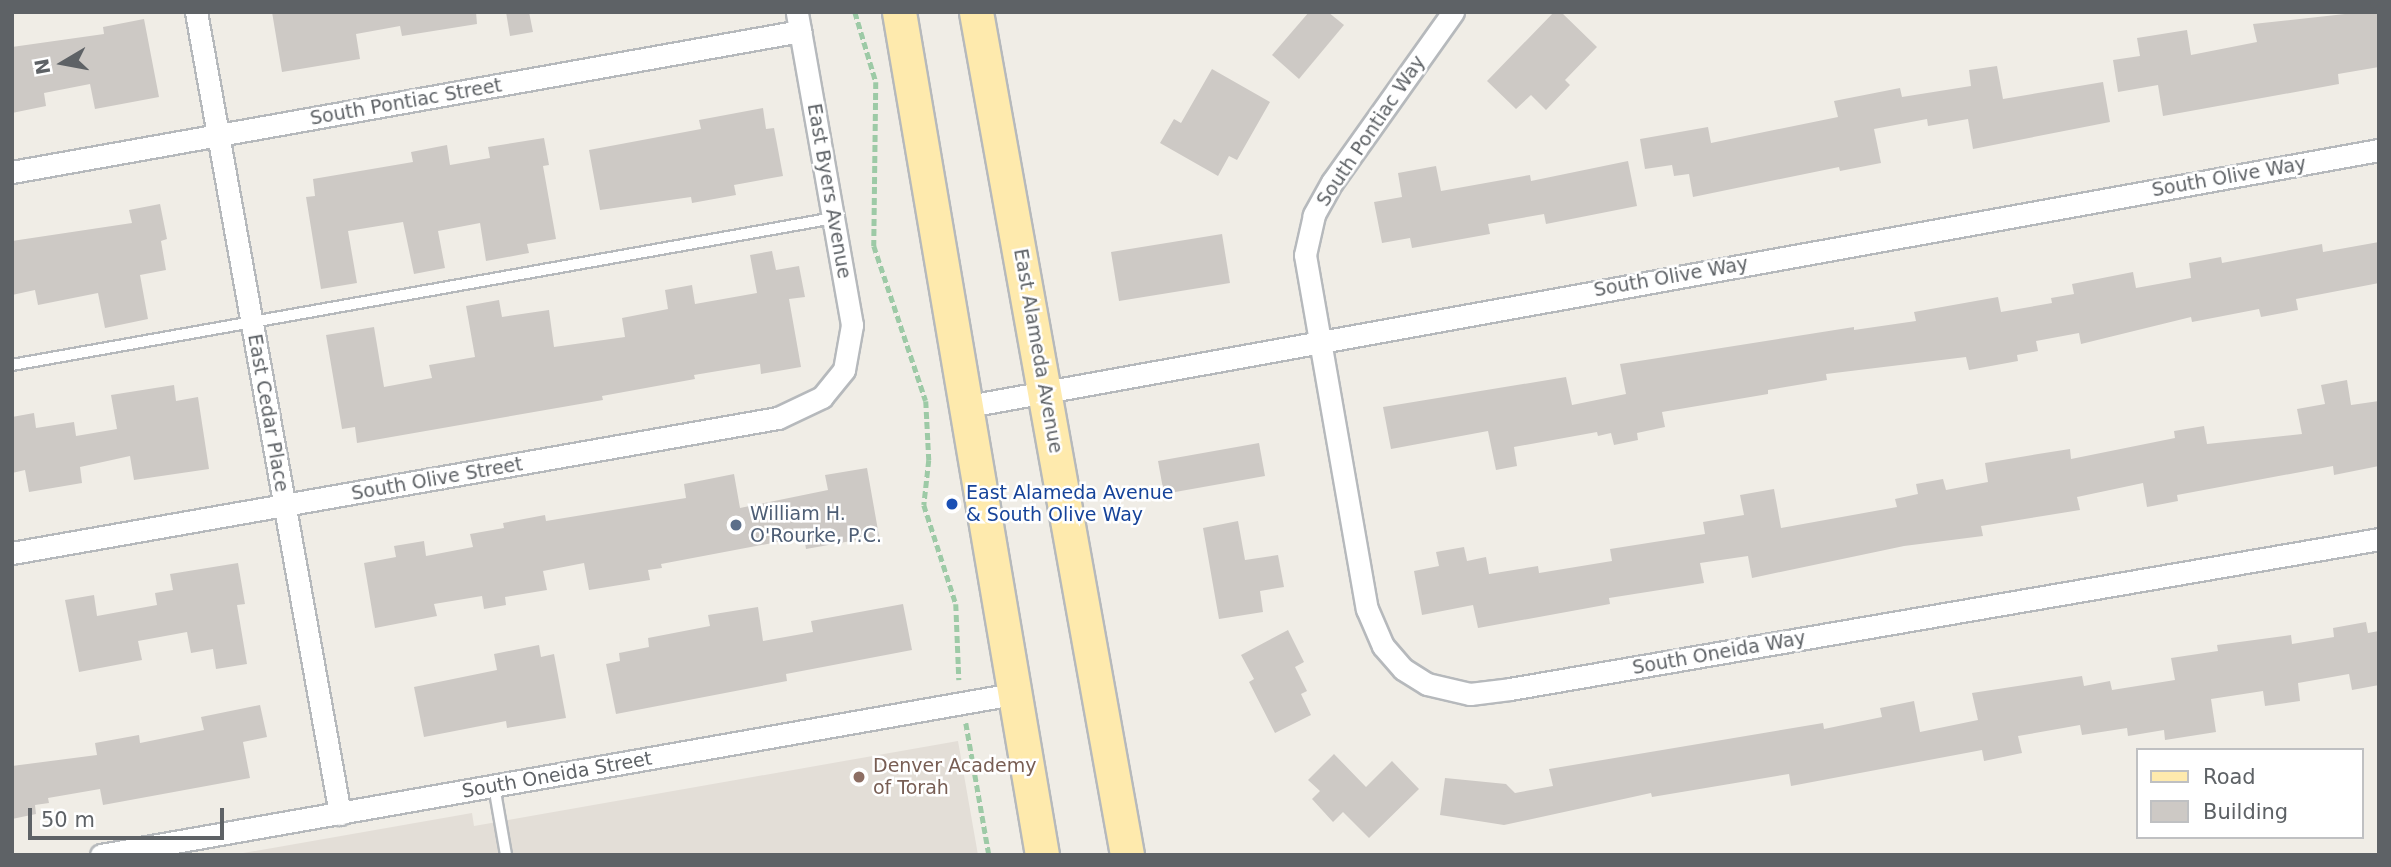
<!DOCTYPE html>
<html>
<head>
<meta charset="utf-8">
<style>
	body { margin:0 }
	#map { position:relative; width:2391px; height:867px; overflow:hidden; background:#f0ede6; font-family:"DejaVu Sans",sans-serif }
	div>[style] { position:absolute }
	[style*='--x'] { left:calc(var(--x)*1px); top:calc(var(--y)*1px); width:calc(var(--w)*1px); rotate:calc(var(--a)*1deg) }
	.education>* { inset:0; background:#e3ded7 }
	.building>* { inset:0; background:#cdc9c5 }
	.path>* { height:4.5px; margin-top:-2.25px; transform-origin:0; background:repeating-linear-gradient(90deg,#9dcaa6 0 7px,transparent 0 10.5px) }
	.roads { filter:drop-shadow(2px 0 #b6b9bc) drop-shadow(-2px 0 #b6b9bc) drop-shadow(0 2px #b6b9bc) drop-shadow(0 -2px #b6b9bc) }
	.service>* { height:10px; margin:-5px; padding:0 5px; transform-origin:5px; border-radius:5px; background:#fff }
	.minor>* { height:21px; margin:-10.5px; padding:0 10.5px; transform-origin:10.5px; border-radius:10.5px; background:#fff }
	.primary>* { height:33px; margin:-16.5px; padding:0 16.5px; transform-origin:16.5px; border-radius:16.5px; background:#feeaad }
	.dots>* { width:19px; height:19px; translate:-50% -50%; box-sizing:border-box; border:4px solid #fff; border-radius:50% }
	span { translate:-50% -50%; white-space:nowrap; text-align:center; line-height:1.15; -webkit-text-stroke:5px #fff; paint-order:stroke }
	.street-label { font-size:19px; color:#5e6266 }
	.transit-label { font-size:19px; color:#164399 }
	.left { translate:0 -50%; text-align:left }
	.service-label { font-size:19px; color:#4e5e75 }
	.education-label { font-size:19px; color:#785e54 }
	.frame { position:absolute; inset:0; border:14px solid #5e6266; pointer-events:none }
	.legend { position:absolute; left:2136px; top:748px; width:228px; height:91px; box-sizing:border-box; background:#fff; border:2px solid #bfc0c2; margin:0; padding:9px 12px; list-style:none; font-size:21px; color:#5e6266 }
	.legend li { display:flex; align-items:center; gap:14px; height:35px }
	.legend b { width:35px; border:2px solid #bfc0c2 }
	.north { position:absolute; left:28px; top:28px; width:70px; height:70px; -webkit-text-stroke:5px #fff; paint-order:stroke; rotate:260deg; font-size:19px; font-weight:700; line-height:28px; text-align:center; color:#5e6266 }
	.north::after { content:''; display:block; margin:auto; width:24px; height:32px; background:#5e6266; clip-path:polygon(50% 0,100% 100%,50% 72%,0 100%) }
	.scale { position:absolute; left:28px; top:808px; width:196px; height:32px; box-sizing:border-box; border:4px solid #5e6266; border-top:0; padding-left:9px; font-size:21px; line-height:24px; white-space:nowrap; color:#5e6266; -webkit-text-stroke:5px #fff; paint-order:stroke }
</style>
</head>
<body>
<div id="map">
	<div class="education">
		<i style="clip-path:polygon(958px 741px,978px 855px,232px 855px,472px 813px,474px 826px)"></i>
	</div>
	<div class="building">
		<i style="clip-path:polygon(272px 12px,476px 12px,477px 24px,402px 36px,400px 26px,356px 34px,360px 59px,282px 72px)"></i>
		<i style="clip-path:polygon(506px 12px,529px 12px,533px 32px,510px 36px)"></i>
		<i style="clip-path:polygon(1309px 12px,1328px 12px,1344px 25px,1299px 79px,1272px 55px)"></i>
		<i style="clip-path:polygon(1554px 12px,1561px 12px,1597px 47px,1565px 80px,1570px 85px,1546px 110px,1531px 95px,1516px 109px,1487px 81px)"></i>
		<i style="clip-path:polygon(2363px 12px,2379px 12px,2379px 67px,2338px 74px,2339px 84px,2163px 116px,2158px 85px,2118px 92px,2113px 60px,2140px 56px,2137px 38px,2187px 30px,2191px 55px,2257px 42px,2253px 24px)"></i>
		<i style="clip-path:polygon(144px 19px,159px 97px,95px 109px,90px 84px,44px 93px,46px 106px,12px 113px,12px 47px,104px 34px,103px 27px)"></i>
		<i style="clip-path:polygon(1997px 66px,2003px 99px,2103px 82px,2110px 122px,1973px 149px,1968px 119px,1928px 126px,1927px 119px,1874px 129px,1881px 163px,1840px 171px,1839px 167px,1693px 197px,1689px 174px,1674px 176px,1672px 165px,1645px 169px,1640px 139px,1708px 127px,1711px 143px,1838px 117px,1834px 101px,1900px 88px,1902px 97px,1971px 86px,1969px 70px)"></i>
		<i style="clip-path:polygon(1212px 69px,1270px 102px,1237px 160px,1229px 156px,1218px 176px,1160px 143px,1174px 119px,1181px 123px)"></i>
		<i style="clip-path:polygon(763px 108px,766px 129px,774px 128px,783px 176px,734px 185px,736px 195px,692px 203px,691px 197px,600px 210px,589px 150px,701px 129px,699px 120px)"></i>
		<i style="clip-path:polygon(544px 138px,549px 165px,543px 166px,556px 239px,527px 244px,529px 253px,486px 261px,480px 223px,438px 231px,445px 268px,414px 274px,403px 222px,348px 231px,357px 283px,321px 289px,306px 197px,315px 196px,313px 179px,413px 162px,411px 152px,447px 145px,450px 165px,490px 158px,488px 147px)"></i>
		<i style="clip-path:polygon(1628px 161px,1637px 206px,1546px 224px,1544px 214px,1488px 224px,1490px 234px,1412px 248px,1410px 238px,1382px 243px,1374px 202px,1402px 197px,1398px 173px,1436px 166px,1441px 191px,1530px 175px,1531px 181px)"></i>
		<i style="clip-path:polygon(160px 204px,167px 239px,161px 241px,166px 270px,140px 275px,148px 319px,105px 328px,98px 293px,38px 305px,35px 290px,12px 295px,12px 241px,132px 223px,129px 210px)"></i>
		<i style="clip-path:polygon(1222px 234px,1230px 283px,1119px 301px,1111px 252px)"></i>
		<i style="clip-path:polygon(2379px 242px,2379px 283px,2296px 299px,2298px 310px,2261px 317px,2259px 309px,2192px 322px,2191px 317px,2081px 344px,2079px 333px,2036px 341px,2038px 351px,2017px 355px,2018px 361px,1969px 370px,1966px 357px,1826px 374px,1827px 380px,1768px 390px,1768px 394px,1662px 412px,1665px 427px,1637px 433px,1638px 440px,1614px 445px,1611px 433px,1598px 436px,1597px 432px,1514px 447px,1517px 466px,1496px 470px,1488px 431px,1391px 449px,1383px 407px,1566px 377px,1572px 405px,1626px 394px,1620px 364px,1854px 327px,1854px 330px,1916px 321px,1914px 312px,1998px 297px,2001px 312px,2052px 303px,2051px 298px,2074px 294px,2072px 284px,2133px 272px,2136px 288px,2191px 278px,2189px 263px,2221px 257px,2222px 263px,2322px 244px,2323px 252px)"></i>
		<i style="clip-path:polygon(772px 251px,776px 270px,799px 266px,805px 297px,789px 299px,801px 367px,761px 374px,760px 364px,694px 375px,695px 379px,602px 396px,603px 400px,357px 443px,355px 427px,342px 429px,326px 335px,374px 327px,384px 387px,432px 378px,429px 365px,475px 357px,466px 306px,499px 300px,502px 317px,549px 310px,554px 347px,625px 337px,622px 318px,668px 309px,665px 290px,692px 285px,695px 304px,757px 293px,750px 255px)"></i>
		<i style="clip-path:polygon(2347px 380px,2351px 405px,2379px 401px,2379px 466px,2334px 475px,2333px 466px,2177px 495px,2178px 501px,2147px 507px,2143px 483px,2077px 497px,2080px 510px,1981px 526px,1983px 536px,1904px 546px,1752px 578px,1748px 556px,1700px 563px,1704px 583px,1609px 598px,1610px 604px,1478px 628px,1473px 605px,1422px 615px,1414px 571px,1439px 566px,1436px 552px,1464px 547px,1467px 561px,1486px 557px,1489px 574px,1538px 566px,1539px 573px,1612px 561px,1610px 549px,1705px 534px,1703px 522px,1744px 515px,1740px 495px,1774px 489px,1781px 528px,1897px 507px,1895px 499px,1918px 494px,1916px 484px,1943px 479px,1946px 490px,1988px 482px,1985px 463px,2038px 454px,2070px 449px,2071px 459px,2175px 438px,2174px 431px,2204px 426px,2207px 444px,2302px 434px,2297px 409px,2325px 404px,2321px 385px)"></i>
		<i style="clip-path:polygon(174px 385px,176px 401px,198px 397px,209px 469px,134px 480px,130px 456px,80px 467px,82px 483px,29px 492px,25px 470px,12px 473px,12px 417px,34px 413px,36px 428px,74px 422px,76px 436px,117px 429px,111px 395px)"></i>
		<i style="clip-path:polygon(1259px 443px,1265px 476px,1164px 494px,1158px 461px)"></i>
		<i style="clip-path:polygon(867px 468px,879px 536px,806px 549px,804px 537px,661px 564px,662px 568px,648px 570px,650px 580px,589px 590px,584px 563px,543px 571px,547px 590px,505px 597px,506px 605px,484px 609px,482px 596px,434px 604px,437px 616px,375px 628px,364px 563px,396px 557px,394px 546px,424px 541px,426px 556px,473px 547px,470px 534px,504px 528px,503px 523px,545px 515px,546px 521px,686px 498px,684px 484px,734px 474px,740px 508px,828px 490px,825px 475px)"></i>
		<i style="clip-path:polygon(1238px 521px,1245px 560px,1278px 555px,1284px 587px,1260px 591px,1263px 612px,1219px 619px,1203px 528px)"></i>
		<i style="clip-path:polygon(238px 563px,245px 604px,237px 605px,247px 664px,216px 669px,213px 649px,191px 653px,187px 632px,138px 641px,142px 660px,79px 672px,65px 600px,94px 595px,97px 616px,157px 605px,155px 593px,173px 590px,170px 574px)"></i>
		<i style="clip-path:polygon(903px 604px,912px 650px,786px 674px,787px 681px,616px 714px,606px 664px,620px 661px,619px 653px,649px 647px,648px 638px,710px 626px,708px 615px,758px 607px,763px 641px,813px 632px,811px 621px)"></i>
		<i style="clip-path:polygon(2366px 622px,2368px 633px,2379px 631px,2379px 685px,2352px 690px,2349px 674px,2298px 683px,2300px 701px,2265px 706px,2263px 691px,2211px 699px,2216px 732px,2165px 740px,2164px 730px,2128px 736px,2127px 728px,2082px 735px,2080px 725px,2018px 736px,2022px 753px,1984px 761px,1982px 750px,1791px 786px,1789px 774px,1652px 797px,1651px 793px,1504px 825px,1440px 815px,1445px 778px,1506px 784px,1515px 793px,1553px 786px,1549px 769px,1823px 723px,1824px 729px,1882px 717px,1880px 708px,1914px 701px,1920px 732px,1978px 720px,1972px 693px,2082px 676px,2084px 686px,2110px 681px,2112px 690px,2175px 680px,2171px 658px,2218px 651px,2217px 645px,2291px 635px,2292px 644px,2334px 637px,2333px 628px)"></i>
		<i style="clip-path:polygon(1288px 630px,1304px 662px,1295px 667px,1307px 691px,1301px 694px,1311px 715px,1275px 733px,1249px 682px,1254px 679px,1241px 655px)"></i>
		<i style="clip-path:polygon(539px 645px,541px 657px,554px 654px,566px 718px,507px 728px,506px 721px,424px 737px,414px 687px,497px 670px,494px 654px)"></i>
		<i style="clip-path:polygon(260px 705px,267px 737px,243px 742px,250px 778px,103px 805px,100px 789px,48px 798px,49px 803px,35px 805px,36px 814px,12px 819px,12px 766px,97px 755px,95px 743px,139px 735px,140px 743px,204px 730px,201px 717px)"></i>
		<i style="clip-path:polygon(1334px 754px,1366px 787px,1392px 761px,1419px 789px,1369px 838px,1343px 812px,1333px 822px,1312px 799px,1320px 791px,1308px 780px)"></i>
	</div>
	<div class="path">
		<i style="--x:855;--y:12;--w:73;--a:73.3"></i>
		<i style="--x:876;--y:82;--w:164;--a:90.7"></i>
		<i style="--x:874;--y:246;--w:163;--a:71.5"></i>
		<i style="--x:926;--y:401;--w:59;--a:87.1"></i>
		<i style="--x:929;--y:460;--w:45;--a:96.3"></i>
		<i style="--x:924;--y:505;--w:104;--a:72.1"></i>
		<i style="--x:956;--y:604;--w:76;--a:87.7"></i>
		<i style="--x:966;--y:723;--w:134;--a:80.1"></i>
	</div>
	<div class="roads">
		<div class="service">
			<i style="--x:12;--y:365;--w:835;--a:-10.14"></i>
			<i style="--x:494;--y:786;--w:70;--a:80.1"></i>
		</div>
		<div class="minor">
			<i style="--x:196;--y:12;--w:815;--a:79.82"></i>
			<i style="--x:1453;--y:12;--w:209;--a:125.4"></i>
			<i style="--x:1332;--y:182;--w:38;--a:119"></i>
			<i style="--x:1314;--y:215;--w:41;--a:102.7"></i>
			<i style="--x:1305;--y:255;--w:359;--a:80.1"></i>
			<i style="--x:1367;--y:609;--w:40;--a:66.6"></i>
			<i style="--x:1383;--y:646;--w:30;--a:49"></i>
			<i style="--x:1403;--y:669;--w:28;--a:32"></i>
			<i style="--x:1427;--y:684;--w:44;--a:13.1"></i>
			<i style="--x:1470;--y:694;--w:40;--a:-7.1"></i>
			<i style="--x:1510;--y:689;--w:882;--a:-9.79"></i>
			<i style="--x:12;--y:172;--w:801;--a:-10.14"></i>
			<i style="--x:963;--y:407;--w:1439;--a:-10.29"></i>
			<i style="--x:12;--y:553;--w:778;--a:-10"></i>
			<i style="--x:778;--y:418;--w:49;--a:-25.5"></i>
			<i style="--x:822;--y:397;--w:35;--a:-51"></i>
			<i style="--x:844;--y:370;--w:46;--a:-79.9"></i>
			<i style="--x:852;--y:325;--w:318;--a:-100"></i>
			<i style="--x:101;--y:855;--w:926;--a:-10.01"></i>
		</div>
		<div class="primary">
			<i style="--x:899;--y:12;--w:855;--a:80.37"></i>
			<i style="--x:976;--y:12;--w:856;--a:79.84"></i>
		</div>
	</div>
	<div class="dots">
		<i style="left:952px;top:504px;background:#1a4fb4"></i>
		<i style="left:736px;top:525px;background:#5c6f8a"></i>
		<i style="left:859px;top:777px;background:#8d6e63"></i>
	</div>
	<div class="street-label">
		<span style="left:406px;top:102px;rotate:-10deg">South Pontiac Street</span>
		<span style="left:1371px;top:131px;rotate:-56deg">South Pontiac Way</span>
		<span style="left:2229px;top:177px;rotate:-10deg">South Olive Way</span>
		<span style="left:829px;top:191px;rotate:80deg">East Byers Avenue</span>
		<span style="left:1671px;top:277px;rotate:-10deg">South Olive Way</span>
		<span style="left:1038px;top:351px;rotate:80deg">East Alameda Avenue</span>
		<span style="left:268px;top:413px;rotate:80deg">East Cedar Place</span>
		<span style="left:437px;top:479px;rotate:-10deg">South Olive Street</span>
		<span style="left:1719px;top:653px;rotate:-10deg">South Oneida Way</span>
		<span style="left:557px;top:775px;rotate:-10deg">South Oneida Street</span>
	</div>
	<div class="transit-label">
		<span class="left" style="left:966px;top:504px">East Alameda Avenue<br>&amp; South Olive Way</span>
	</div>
	<div class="service-label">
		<span class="left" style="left:750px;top:525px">William H.<br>O'Rourke, P.C.</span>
	</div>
	<div class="education-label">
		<span class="left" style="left:873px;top:777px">Denver Academy<br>of Torah</span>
	</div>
	<div class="frame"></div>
	<ul class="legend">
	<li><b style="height:9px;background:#feeaad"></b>Road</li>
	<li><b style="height:19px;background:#cdc9c5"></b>Building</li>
	</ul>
	<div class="north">N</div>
	<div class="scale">50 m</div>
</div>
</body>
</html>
